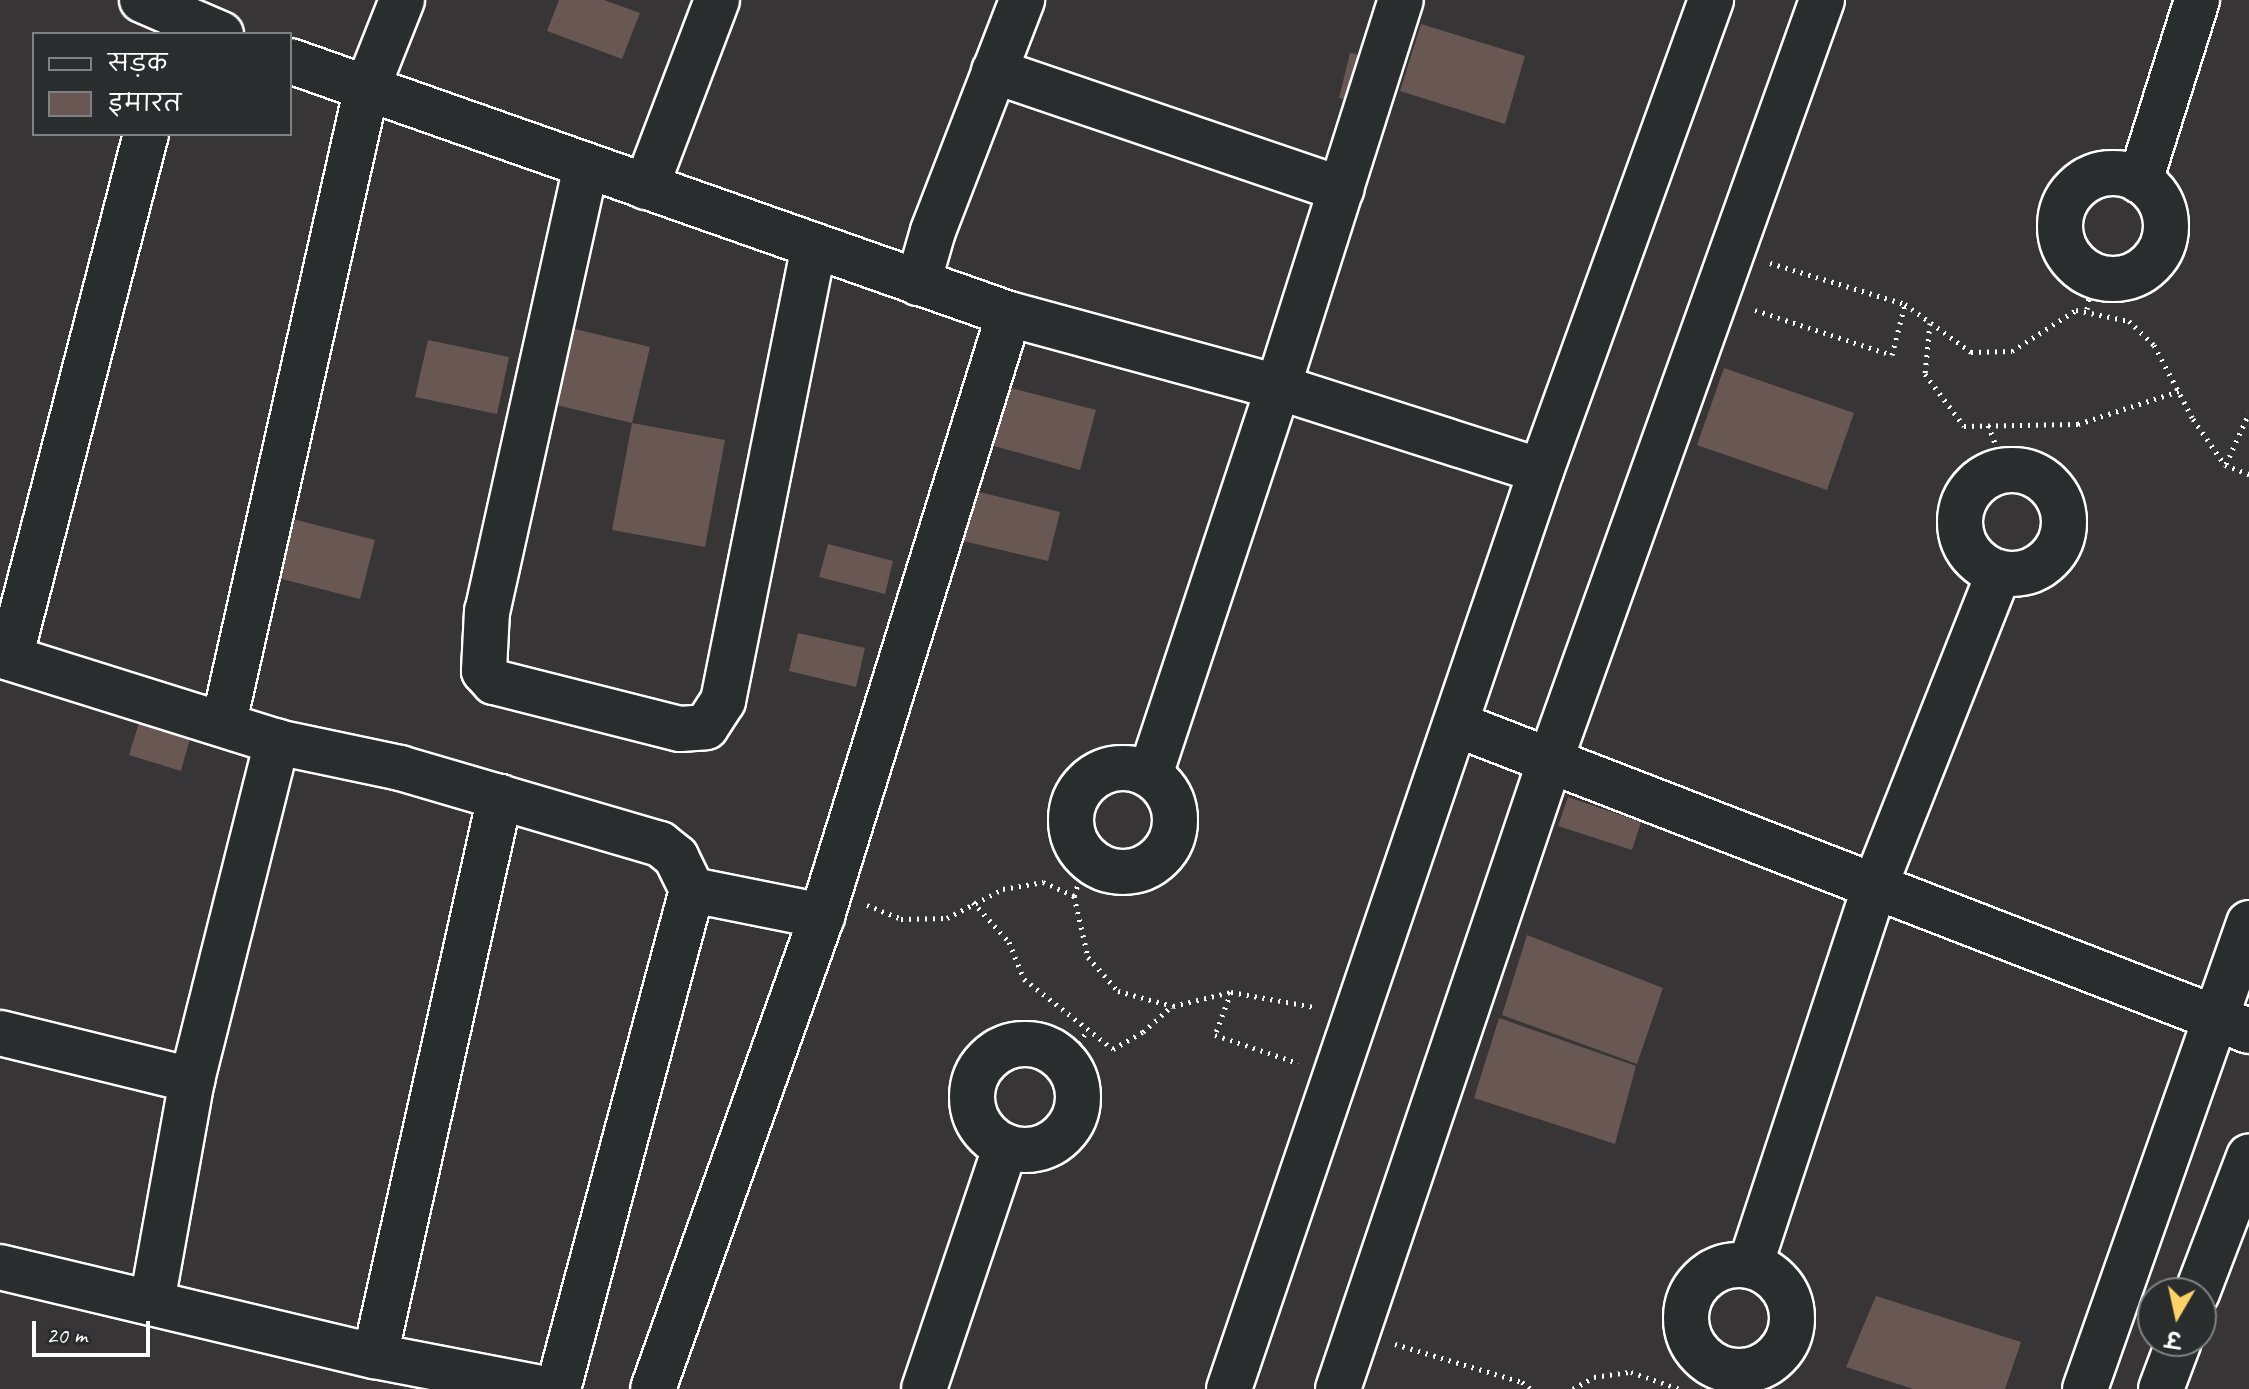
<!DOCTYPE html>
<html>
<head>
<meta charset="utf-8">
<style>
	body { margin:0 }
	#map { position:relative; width:2249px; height:1389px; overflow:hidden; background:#373536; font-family:Caveat,"Playpen Sans Deva",sans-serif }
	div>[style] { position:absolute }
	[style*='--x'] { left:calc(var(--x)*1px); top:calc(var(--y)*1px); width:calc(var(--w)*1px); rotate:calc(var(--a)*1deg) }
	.building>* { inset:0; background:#695754 }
	.path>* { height:5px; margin-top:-2.5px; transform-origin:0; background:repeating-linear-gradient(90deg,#fff 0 2px,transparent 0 8px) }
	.roads { filter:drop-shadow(2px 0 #fff) drop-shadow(-2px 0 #fff) drop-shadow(0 2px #fff) drop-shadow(0 -2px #fff) }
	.street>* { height:44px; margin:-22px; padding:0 22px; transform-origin:22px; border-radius:22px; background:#2a2d2e }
	.street>.ring { margin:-22px; padding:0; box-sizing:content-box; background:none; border:44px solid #2a2d2e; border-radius:50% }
	span { translate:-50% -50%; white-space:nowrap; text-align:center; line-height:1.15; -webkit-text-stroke:8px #2a2d2e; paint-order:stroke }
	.legend { position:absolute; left:32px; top:32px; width:260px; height:104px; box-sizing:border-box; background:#2a2d2e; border:2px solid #7f8182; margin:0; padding:10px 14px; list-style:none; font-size:24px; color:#fff }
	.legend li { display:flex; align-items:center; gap:16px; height:40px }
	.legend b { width:40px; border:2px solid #7f8182 }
	.north { position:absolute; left:2137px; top:1277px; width:80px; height:80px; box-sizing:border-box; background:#2a2d2e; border:2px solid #7f8182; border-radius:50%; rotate:189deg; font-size:22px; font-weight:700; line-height:32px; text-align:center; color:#fff }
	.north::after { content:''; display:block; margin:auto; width:28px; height:36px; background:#ffd166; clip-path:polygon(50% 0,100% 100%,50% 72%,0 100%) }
	.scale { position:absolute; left:32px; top:1321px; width:118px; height:36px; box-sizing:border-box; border:4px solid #fff; border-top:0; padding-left:10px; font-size:24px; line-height:28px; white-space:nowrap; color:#fff; -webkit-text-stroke:6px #2a2d2e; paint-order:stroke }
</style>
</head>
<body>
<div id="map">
	<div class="building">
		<i style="clip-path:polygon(559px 0,604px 0,640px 13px,622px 59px,547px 31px)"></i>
		<i style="clip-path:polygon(1421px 24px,1525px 56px,1505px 124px,1400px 91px)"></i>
		<i style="clip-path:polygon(1350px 53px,1366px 56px,1356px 102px,1339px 98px)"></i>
		<i style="clip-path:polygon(575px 329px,650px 347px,632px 423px,556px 405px)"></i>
		<i style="clip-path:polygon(428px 340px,509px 357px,497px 414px,415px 397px)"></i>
		<i style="clip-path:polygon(1724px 368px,1854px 413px,1827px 490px,1697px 445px)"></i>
		<i style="clip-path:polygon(1004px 386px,1096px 410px,1080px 470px,987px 444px)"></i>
		<i style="clip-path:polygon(632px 423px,725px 440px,705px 547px,612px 530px)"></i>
		<i style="clip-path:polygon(971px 490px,1060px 512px,1048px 561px,959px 540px)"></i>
		<i style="clip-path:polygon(289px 518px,375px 540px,360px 599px,274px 577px)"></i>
		<i style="clip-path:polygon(828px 544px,893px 561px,885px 594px,819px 577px)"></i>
		<i style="clip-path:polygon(798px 633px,865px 648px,856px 687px,789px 671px)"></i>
		<i style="clip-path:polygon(140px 719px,191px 735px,181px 771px,129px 755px)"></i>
		<i style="clip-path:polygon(1568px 797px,1641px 822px,1632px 850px,1558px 826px)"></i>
		<i style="clip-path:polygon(1527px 935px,1663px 988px,1637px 1064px,1502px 1015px)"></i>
		<i style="clip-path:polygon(1499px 1018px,1636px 1066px,1615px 1144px,1474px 1098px)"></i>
		<i style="clip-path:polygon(1876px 1296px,2021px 1342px,2005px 1389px,1913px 1389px,1846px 1367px)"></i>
	</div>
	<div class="path">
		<i style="--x:1770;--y:263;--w:141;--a:16.9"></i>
		<i style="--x:1905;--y:304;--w:82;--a:36"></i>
		<i style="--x:1971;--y:352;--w:41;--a:-1.4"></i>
		<i style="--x:2012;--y:351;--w:76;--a:-32.6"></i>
		<i style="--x:2076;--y:310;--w:54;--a:11.7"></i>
		<i style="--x:2129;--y:321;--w:35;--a:44"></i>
		<i style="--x:2154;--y:345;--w:84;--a:62.2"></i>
		<i style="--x:2193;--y:419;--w:56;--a:55.2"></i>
		<i style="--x:2225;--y:465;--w:26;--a:21"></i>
		<i style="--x:2087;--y:309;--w:35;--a:-80"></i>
		<i style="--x:1755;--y:310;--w:144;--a:18.2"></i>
		<i style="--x:1892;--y:355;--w:53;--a:-75.7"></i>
		<i style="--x:1930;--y:323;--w:51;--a:95.6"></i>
		<i style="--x:1925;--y:374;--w:65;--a:53.1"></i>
		<i style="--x:1964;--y:426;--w:114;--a:-1"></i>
		<i style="--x:2078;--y:424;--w:106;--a:-18.1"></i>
		<i style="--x:1988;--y:425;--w:47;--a:68.9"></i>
		<i style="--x:2226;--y:464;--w:56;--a:-65.7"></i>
		<i style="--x:1074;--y:896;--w:39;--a:-71"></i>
		<i style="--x:973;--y:902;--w:54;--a:48"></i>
		<i style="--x:1009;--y:942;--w:40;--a:68"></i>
		<i style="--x:1024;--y:979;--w:113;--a:38.2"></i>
		<i style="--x:1113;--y:1049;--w:34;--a:-30"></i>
		<i style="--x:1143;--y:1032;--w:39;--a:-42"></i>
		<i style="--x:867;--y:905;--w:37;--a:22"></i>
		<i style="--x:901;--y:919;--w:46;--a:-1.2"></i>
		<i style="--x:947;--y:918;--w:63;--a:-27.4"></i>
		<i style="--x:1003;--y:889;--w:41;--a:-9.9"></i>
		<i style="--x:1043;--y:882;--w:34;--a:24"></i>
		<i style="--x:1074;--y:896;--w:63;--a:77.1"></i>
		<i style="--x:1088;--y:957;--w:45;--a:48.6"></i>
		<i style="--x:1118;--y:991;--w:57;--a:15.3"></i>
		<i style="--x:1173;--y:1006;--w:60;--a:-13.6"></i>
		<i style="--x:1231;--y:992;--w:84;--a:10.2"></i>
		<i style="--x:1231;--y:992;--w:46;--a:110.4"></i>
		<i style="--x:1215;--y:1035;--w:88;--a:18.6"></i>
		<i style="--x:1066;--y:1063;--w:38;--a:-57"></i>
		<i style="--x:1395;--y:1344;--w:133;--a:16.7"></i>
		<i style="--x:1522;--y:1382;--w:11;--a:38"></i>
		<i style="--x:1573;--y:1389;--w:24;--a:-30"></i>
		<i style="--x:1594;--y:1377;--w:37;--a:-8"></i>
		<i style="--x:1631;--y:1372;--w:52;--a:19.1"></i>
		<i style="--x:1711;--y:1389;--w:23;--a:-70"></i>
	</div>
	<div class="roads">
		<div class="street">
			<i style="--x:142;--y:0;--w:86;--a:23.3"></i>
			<i style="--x:290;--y:61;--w:762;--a:19.39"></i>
			<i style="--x:1009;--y:314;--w:630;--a:107.26"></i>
			<i style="--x:822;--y:916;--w:502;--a:109.66"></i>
			<i style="--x:994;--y:71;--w:367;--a:18.8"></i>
			<i style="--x:586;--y:166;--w:456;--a:102.5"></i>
			<i style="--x:487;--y:611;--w:60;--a:92.9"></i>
			<i style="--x:484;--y:671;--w:15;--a:48"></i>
			<i style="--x:494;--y:682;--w:192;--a:14.2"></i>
			<i style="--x:680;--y:729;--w:26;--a:-4"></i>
			<i style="--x:706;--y:727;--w:31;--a:-57"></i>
			<i style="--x:723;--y:701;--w:464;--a:-78.7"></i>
			<i class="ring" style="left:2060px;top:173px;width:62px;height:62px"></i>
			<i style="--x:2140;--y:181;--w:190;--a:-72.5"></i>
			<i style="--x:646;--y:187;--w:200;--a:-69.2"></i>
			<i style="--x:918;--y:283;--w:54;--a:-73.9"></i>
			<i style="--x:933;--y:231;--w:248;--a:-68.9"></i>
			<i style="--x:1009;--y:314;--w:279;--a:15.2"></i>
			<i style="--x:1278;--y:387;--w:406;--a:-72.4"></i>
			<i class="ring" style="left:1960px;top:470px;width:60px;height:60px"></i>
			<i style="--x:0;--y:655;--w:290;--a:17.4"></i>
			<i style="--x:277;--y:742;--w:126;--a:11.9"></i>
			<i style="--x:400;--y:768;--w:271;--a:16.3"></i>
			<i style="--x:660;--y:844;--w:21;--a:39"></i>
			<i style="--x:676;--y:857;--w:37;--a:64"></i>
			<i style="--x:692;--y:890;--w:133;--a:11.3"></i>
			<i style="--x:10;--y:658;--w:541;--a:-75.45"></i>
			<i style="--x:224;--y:722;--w:647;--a:-77.32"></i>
			<i style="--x:366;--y:91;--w:98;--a:-68.4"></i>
			<i style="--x:1458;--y:725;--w:848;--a:21.15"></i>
			<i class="ring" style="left:1071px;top:768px;width:60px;height:60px"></i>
			<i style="--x:1150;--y:775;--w:409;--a:-71.7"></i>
			<i style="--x:1278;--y:387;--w:276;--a:17.7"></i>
			<i style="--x:0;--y:1033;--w:198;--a:13.8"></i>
			<i class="ring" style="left:972px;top:1044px;width:62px;height:62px"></i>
			<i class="ring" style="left:1686px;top:1265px;width:62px;height:62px"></i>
			<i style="--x:1750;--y:1266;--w:403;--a:-71.8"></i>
			<i style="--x:1876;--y:883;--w:334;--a:-68.4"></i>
			<i style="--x:0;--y:1267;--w:385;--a:13.4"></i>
			<i style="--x:375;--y:1356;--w:174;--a:10.9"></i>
			<i style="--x:2197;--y:1293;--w:146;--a:-69.1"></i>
			<i style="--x:152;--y:1302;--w:226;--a:-79.8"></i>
			<i style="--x:192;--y:1080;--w:349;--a:-75.9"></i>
			<i style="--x:375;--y:1356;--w:573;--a:-77.4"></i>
			<i style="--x:558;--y:1389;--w:517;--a:-74.97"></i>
			<i style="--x:924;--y:1389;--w:256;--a:-71.4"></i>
			<i style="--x:1229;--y:1389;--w:970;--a:-71.23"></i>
			<i style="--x:1541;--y:471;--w:501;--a:-70.15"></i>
			<i style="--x:1338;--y:1389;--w:663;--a:-71.35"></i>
			<i style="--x:1550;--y:761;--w:808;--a:-70.33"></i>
			<i style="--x:2085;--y:1389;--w:494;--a:-70.6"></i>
			<i style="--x:2161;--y:1389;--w:51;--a:-69.4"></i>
		</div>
	</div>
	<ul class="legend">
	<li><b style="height:10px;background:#2a2d2e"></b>सड़क</li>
	<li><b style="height:22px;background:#695754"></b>इमारत</li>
	</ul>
	<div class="north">उ</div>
	<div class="scale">20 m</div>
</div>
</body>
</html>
